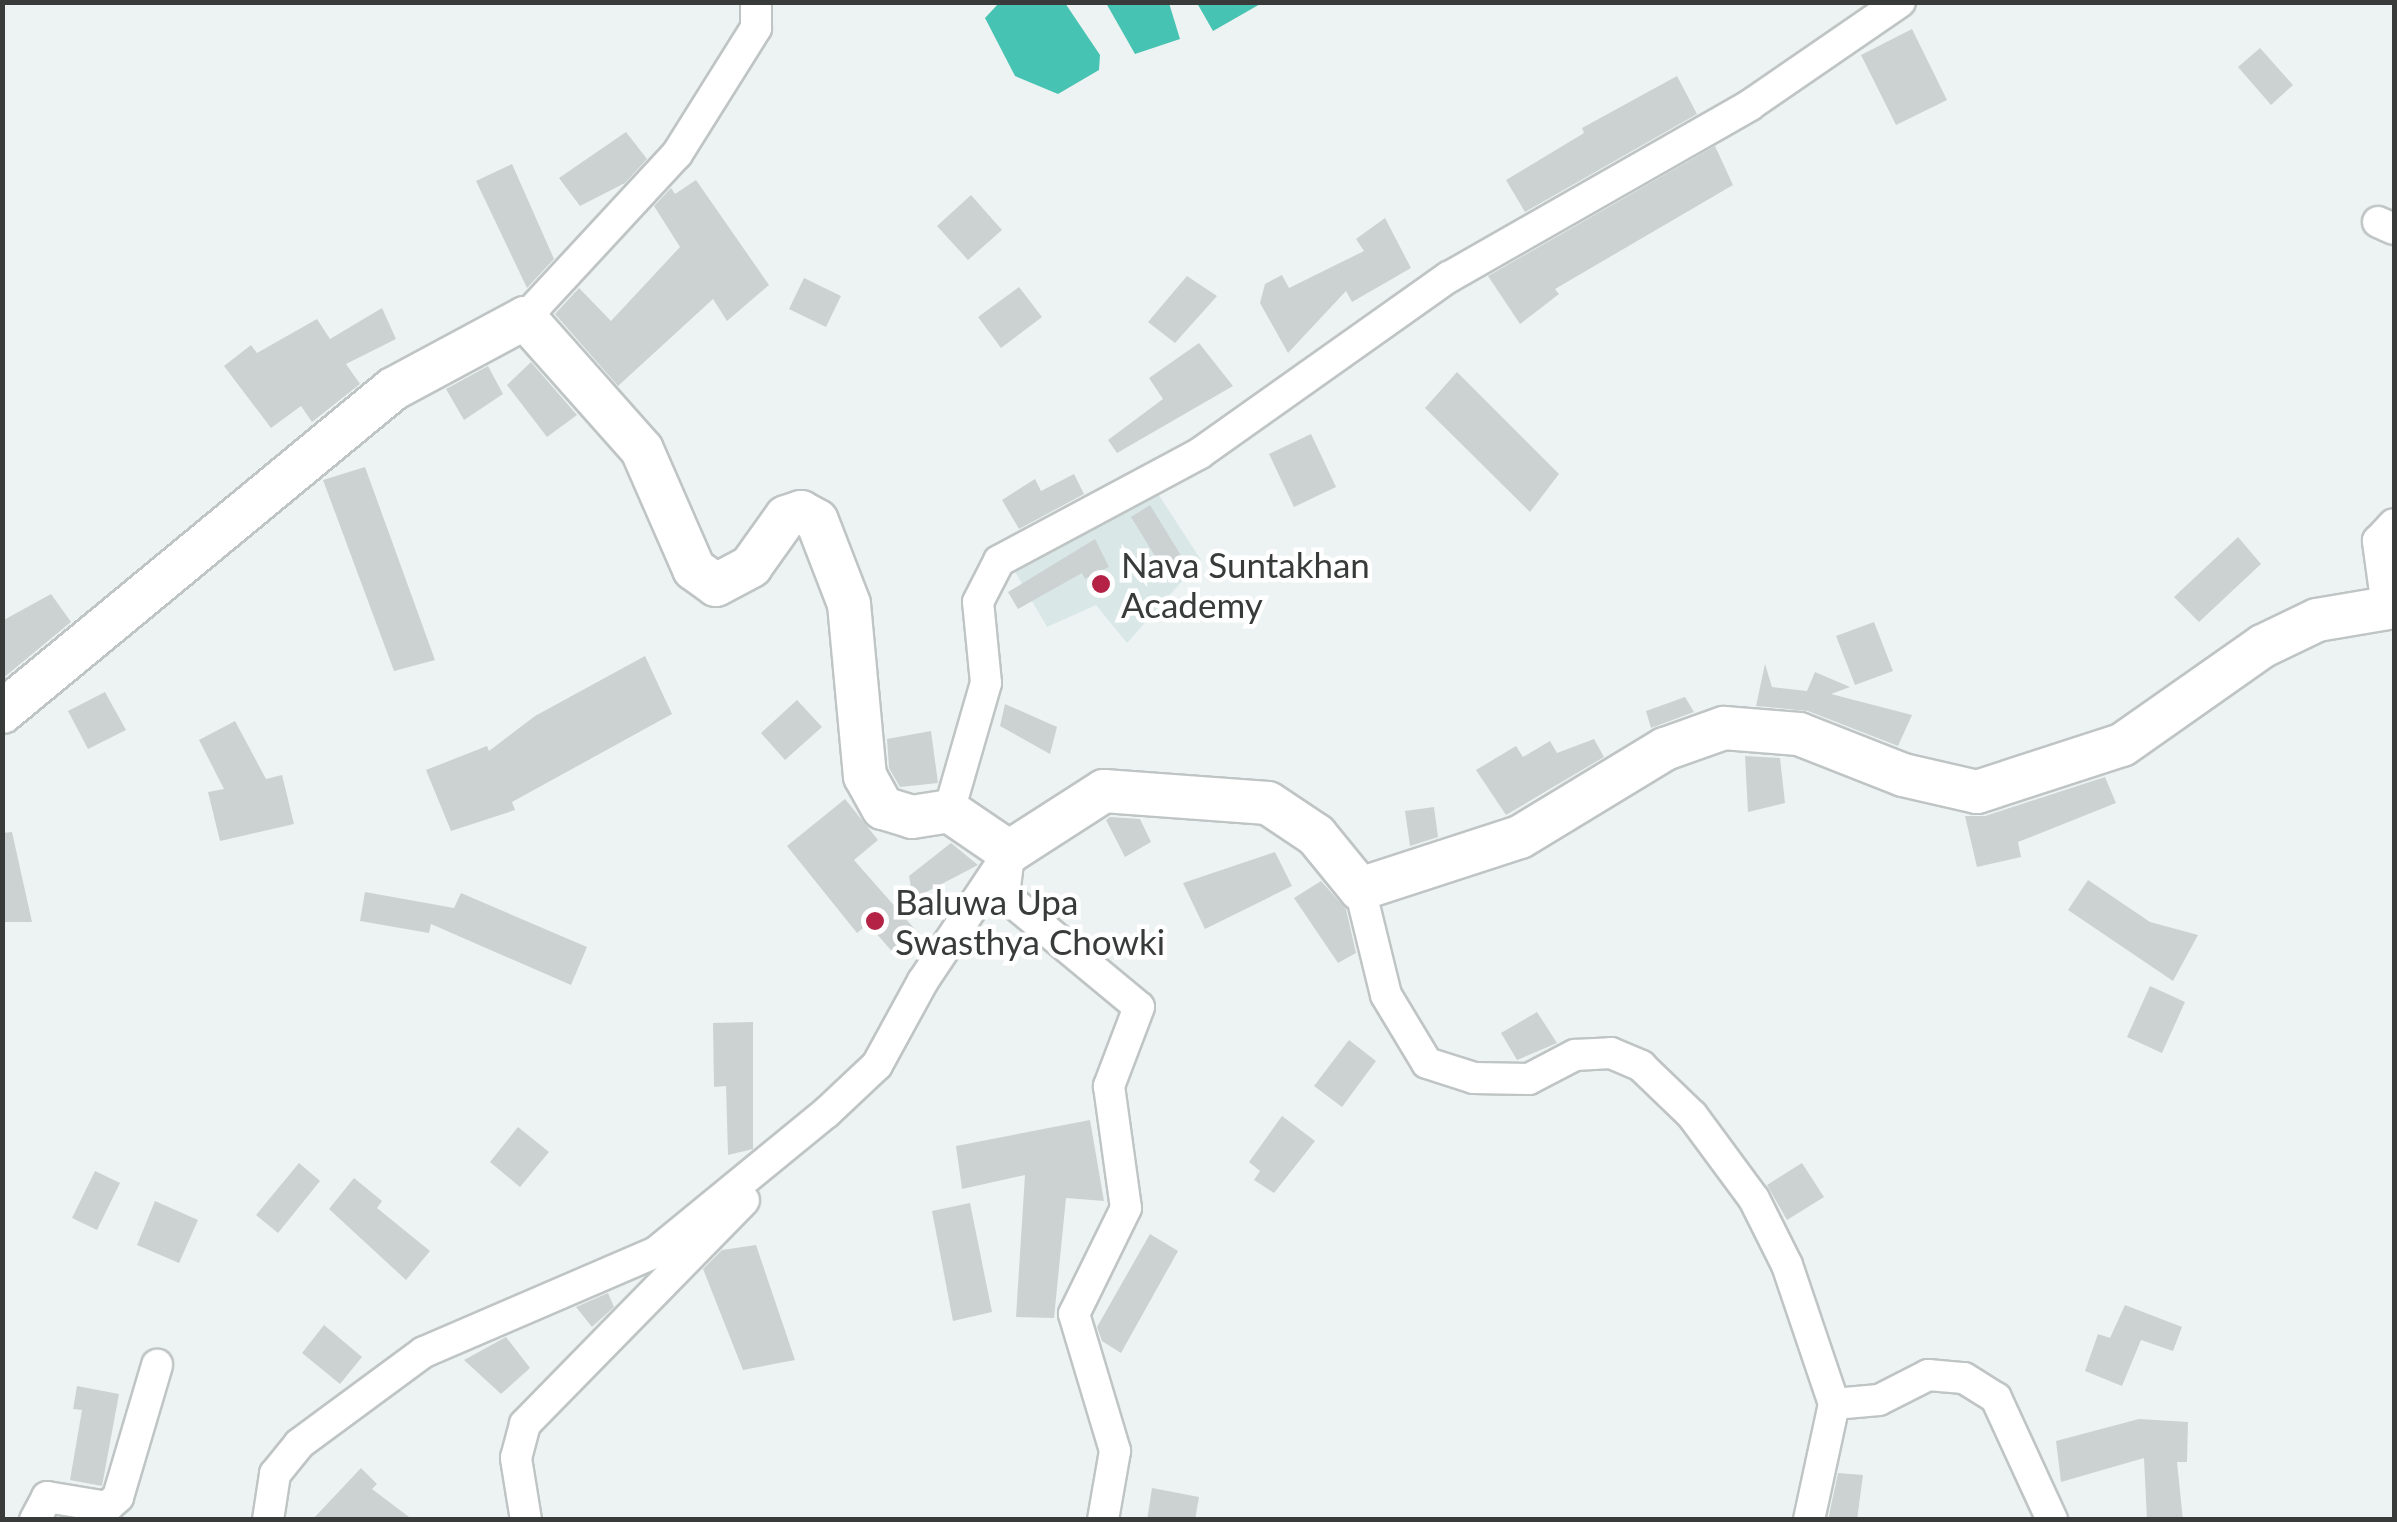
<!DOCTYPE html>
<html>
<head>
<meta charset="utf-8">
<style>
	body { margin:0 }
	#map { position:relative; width:2397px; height:1522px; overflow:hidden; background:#edf3f2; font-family:Lato,sans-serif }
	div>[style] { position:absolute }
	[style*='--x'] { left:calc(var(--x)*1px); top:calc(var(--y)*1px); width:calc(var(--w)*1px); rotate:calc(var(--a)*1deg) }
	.built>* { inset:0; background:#d9e8e6 }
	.water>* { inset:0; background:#47c3b3 }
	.building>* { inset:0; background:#ccd2d1 }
	.roads { filter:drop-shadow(2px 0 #bfc5c4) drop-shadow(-2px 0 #bfc5c4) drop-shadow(0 2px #bfc5c4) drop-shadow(0 -2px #bfc5c4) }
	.street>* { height:30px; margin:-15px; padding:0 15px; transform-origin:15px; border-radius:15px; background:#fff }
	.secondary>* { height:42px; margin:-21px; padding:0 21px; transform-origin:21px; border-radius:21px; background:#fff }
	.dots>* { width:28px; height:28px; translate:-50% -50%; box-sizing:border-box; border:5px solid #fff; border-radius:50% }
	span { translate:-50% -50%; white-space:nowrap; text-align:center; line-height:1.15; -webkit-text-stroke:9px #fff; paint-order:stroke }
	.poi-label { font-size:35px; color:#393b3b }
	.left { translate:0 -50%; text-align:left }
	.frame { position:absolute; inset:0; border:5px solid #393b3b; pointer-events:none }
</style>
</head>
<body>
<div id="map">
	<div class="built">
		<i style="clip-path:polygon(1155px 489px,1201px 560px,1127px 643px,1096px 605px,1047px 627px,1010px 563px)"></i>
	</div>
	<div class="water">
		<i style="clip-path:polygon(999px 3px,1065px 3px,1100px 55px,1099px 70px,1058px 94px,1015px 76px,985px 18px)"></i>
		<i style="clip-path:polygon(1106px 3px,1169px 3px,1180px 39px,1135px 54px)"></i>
		<i style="clip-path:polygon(1197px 3px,1262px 3px,1213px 31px)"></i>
	</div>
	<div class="building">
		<i style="clip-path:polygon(1912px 29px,1947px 100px,1896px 125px,1861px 55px)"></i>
		<i style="clip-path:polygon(2260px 48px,2293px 85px,2271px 105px,2238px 67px)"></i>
		<i style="clip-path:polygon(1677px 76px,1697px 114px,1525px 212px,1506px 180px,1584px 133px,1582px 128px)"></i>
		<i style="clip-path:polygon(626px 132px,647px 159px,625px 183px,580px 206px,559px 178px)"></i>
		<i style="clip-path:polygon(1715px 146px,1733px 185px,1555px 289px,1559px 294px,1520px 324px,1488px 276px)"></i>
		<i style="clip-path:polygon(512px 164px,554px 259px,527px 288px,476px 181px)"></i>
		<i style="clip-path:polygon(696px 180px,769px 285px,727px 321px,713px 299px,618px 386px,555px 314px,579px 288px,611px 321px,680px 247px,654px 206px,671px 188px,675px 194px)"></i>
		<i style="clip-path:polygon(971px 195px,1002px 230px,968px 260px,937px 226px)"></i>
		<i style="clip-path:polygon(1385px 218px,1411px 268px,1352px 302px,1346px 291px,1288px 353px,1260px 303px,1265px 284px,1282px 275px,1289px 288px,1364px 251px,1356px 239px)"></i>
		<i style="clip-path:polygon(1187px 276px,1217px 296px,1175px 343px,1148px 322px)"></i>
		<i style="clip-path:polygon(804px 278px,841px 296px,826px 327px,789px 309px)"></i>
		<i style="clip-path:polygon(1019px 287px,1042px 317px,1001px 348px,978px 317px)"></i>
		<i style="clip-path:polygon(382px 308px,396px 339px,346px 364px,360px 384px,312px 422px,301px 406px,271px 428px,224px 366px,251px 345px,257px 353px,317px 319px,330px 339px)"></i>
		<i style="clip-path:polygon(1199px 343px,1233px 386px,1117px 453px,1108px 440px,1163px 399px,1149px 378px)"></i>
		<i style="clip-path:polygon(531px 362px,577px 415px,547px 437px,507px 385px)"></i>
		<i style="clip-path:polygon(488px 366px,503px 394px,464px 420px,446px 389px)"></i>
		<i style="clip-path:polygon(1457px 372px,1559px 474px,1530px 512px,1425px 408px)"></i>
		<i style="clip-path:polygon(1311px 434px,1336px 487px,1294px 507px,1269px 454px)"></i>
		<i style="clip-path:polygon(365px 467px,435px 660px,394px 671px,323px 480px)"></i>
		<i style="clip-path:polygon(1074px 474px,1084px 494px,1019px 529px,1002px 500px,1035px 479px,1041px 491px)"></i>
		<i style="clip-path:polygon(1150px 505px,1182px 557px,1163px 569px,1131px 517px)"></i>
		<i style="clip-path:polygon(2238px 537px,2261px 564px,2199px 622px,2174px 597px)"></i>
		<i style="clip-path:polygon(1095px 539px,1109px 567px,1085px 579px,1082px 573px,1018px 609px,1008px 592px)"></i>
		<i style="clip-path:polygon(51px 594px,71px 622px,2px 679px,2px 621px)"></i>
		<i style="clip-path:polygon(1874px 622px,1893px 671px,1855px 685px,1836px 636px)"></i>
		<i style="clip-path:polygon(645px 656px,672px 714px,512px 802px,515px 810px,451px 831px,426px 770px,487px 746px,489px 751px,535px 716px)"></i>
		<i style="clip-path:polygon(1765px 664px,1772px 687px,1807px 691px,1815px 672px,1850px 687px,1831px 694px,1912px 715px,1898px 746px,1808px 711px,1756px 706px)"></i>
		<i style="clip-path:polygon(105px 692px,126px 730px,88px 749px,68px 711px)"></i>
		<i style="clip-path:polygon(1685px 697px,1694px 712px,1651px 728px,1646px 711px)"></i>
		<i style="clip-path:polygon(797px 700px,822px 727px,785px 760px,761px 733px)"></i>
		<i style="clip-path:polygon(1005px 704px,1057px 727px,1050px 754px,1000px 726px)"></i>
		<i style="clip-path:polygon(235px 721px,266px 779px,282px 775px,294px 824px,220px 841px,208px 792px,224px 789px,199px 740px)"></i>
		<i style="clip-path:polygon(931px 731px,938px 783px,900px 787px,889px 768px,887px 739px)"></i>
		<i style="clip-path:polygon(1594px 739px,1604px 757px,1506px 815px,1476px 770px,1516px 746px,1523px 757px,1550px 741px,1557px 753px)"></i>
		<i style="clip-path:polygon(1745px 756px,1780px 758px,1785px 803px,1748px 812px)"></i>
		<i style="clip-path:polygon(2105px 777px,2116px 803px,2018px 842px,2021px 857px,1977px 867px,1965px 816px,1985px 816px)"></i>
		<i style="clip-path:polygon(845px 799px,878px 840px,854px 860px,920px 935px,896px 956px,868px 924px,857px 933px,787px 846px)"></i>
		<i style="clip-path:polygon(1434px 807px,1438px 837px,1410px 846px,1405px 811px)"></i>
		<i style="clip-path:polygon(1110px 817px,1140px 819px,1151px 842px,1125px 857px,1106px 820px)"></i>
		<i style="clip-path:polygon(12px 832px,32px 922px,2px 922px,2px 833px)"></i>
		<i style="clip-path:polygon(951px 843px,978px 865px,913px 899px,909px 876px)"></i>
		<i style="clip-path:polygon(1275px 852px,1292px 886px,1205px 929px,1183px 883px)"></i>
		<i style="clip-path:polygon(2088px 880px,2150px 922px,2198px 935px,2173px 981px,2068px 910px)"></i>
		<i style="clip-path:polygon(1321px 881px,1346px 909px,1356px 953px,1338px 963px,1294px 898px)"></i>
		<i style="clip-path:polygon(365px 892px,454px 908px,461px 893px,587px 947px,571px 985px,431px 924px,429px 933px,360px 921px)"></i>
		<i style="clip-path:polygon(2150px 986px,2185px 1002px,2162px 1053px,2127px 1037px)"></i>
		<i style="clip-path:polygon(1537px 1012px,1557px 1043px,1517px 1060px,1501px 1033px)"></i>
		<i style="clip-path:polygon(753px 1022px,753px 1149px,728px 1155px,726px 1086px,714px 1087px,713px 1023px)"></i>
		<i style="clip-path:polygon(1349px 1040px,1376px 1061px,1342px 1107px,1314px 1086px)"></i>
		<i style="clip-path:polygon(1282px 1116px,1315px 1141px,1274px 1193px,1254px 1180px,1260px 1171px,1249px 1162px)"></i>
		<i style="clip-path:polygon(1090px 1120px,1104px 1201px,1066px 1198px,1054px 1318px,1016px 1317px,1025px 1175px,962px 1189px,956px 1146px)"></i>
		<i style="clip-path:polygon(518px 1127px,549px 1152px,520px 1187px,490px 1162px)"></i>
		<i style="clip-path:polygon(299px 1163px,320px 1181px,278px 1233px,256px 1215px)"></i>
		<i style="clip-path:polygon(1802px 1163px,1824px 1197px,1787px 1220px,1767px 1185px)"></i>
		<i style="clip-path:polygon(95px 1171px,120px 1183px,97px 1230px,72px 1218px)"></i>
		<i style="clip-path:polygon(354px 1178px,382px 1201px,377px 1208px,430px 1251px,406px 1280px,329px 1209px)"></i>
		<i style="clip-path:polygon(155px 1201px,198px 1220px,179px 1263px,137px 1245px)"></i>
		<i style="clip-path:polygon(970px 1203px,992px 1312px,953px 1321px,932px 1211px)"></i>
		<i style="clip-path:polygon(1150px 1234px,1178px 1251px,1121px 1353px,1102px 1341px,1097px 1327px)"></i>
		<i style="clip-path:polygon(756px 1245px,795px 1360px,743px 1370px,703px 1269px,722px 1250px)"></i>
		<i style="clip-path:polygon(608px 1293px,614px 1307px,592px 1327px,576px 1307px)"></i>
		<i style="clip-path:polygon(2125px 1305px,2182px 1327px,2173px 1351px,2141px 1340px,2122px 1386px,2085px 1371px,2098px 1334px,2110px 1338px)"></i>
		<i style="clip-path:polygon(324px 1325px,362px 1357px,340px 1384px,302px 1353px)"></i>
		<i style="clip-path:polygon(506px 1337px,530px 1368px,501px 1394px,464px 1360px)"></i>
		<i style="clip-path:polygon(77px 1386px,119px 1394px,102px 1486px,70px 1480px,82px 1410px,73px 1409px)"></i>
		<i style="clip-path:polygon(2139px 1419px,2188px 1422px,2187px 1462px,2177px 1462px,2183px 1520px,2147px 1520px,2144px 1458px,2061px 1482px,2056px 1441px)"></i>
		<i style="clip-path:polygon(361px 1468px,377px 1484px,372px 1489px,413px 1520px,312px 1520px)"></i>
		<i style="clip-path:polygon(1838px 1473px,1863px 1475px,1857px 1520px,1828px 1520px)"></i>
		<i style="clip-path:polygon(1152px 1488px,1199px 1497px,1195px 1520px,1147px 1520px)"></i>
	</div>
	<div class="roads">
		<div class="street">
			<i style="--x:2378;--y:222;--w:17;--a:24"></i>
			<i style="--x:525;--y:318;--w:224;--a:-47.2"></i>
			<i style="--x:677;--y:154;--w:149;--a:-57.9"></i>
			<i style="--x:756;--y:28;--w:26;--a:-90"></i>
			<i style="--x:2387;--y:607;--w:67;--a:-97.8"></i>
			<i style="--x:2378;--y:541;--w:23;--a:-47"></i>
			<i style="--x:949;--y:811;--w:133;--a:-73.9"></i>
			<i style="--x:986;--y:683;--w:81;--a:-95.6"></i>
			<i style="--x:978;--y:602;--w:46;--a:-62.9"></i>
			<i style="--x:999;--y:561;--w:228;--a:-28.2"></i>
			<i style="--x:1200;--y:453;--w:305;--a:-35.3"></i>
			<i style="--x:1449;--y:277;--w:347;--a:-29.7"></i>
			<i style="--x:1750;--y:105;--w:182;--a:-34.5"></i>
			<i style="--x:1009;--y:855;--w:40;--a:97.1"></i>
			<i style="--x:1004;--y:895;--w:175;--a:39.7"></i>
			<i style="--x:1139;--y:1007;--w:85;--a:110.8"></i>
			<i style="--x:1109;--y:1086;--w:123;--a:82.1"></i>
			<i style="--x:1126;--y:1208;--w:118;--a:116.1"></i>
			<i style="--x:1074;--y:1314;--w:143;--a:73.3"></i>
			<i style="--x:1115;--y:1451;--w:70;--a:99.9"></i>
			<i style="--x:1360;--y:889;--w:109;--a:76.2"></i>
			<i style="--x:1386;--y:995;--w:79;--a:58.9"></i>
			<i style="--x:1427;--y:1063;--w:49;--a:17.7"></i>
			<i style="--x:1474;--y:1078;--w:55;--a:1"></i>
			<i style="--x:1529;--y:1079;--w:52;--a:-27.6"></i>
			<i style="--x:1575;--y:1055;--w:36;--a:-3"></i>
			<i style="--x:1611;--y:1053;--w:33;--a:23"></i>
			<i style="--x:1641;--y:1066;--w:71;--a:43.9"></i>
			<i style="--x:1692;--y:1115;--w:104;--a:53.6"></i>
			<i style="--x:1754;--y:1199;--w:74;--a:63.4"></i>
			<i style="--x:1787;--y:1265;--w:147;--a:71.3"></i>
			<i style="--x:1834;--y:1404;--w:119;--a:102.2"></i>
			<i style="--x:1834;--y:1404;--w:45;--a:-5.1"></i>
			<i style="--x:1879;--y:1400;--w:55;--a:-27"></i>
			<i style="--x:1928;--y:1375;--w:36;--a:5"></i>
			<i style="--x:1964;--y:1378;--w:38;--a:32"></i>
			<i style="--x:1996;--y:1398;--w:134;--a:65.3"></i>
			<i style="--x:35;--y:1520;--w:26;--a:-62"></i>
			<i style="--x:47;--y:1497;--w:61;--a:9.5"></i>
			<i style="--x:107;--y:1507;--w:15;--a:-42"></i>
			<i style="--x:118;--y:1497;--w:138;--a:-73.5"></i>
			<i style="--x:268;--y:1520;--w:47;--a:-81.3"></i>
			<i style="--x:275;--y:1474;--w:38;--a:-51"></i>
			<i style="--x:299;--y:1444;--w:155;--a:-36.4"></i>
			<i style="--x:424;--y:1352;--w:253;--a:-23.3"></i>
			<i style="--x:656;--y:1252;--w:220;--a:-39.3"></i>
			<i style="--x:826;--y:1113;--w:70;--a:-43.3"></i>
			<i style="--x:877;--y:1065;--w:96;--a:-61.3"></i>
			<i style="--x:923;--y:981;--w:155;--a:-56.3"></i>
			<i style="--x:526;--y:1520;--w:63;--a:-99.2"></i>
			<i style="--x:516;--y:1458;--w:35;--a:-75"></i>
			<i style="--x:525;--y:1424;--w:313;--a:-45.6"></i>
		</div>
		<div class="secondary">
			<i style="--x:2;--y:712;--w:507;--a:-39.56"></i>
			<i style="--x:393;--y:389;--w:150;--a:-28.3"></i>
			<i style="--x:525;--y:318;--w:176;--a:48.4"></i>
			<i style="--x:642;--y:450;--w:130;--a:66.4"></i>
			<i style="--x:694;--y:569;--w:27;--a:36"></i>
			<i style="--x:716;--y:585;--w:40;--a:-28"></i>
			<i style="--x:751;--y:566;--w:60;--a:-54.5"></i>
			<i style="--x:786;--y:517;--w:16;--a:-18"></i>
			<i style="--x:801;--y:512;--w:18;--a:29"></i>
			<i style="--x:817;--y:521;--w:89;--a:68.9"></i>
			<i style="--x:849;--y:604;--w:173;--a:84.7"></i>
			<i style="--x:865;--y:776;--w:37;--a:61"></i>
			<i style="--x:883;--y:808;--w:30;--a:17"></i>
			<i style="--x:912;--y:817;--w:37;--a:-9"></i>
			<i style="--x:949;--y:811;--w:73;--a:34.3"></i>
			<i style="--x:1009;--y:852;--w:113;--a:-32.7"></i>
			<i style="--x:1104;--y:791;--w:164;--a:4.2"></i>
			<i style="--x:1268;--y:803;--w:58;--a:33.7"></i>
			<i style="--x:1316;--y:835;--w:70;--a:50.8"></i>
			<i style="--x:1360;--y:889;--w:168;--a:-18"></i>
			<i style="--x:1520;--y:837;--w:170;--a:-31.3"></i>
			<i style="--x:1665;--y:749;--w:63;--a:-19.6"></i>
			<i style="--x:1724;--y:728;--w:75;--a:4.6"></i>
			<i style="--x:1799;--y:734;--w:112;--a:21.5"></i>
			<i style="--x:1903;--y:775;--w:76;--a:12.9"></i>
			<i style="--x:1977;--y:792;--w:152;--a:-18"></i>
			<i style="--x:2122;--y:745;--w:172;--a:-35.1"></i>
			<i style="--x:2263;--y:646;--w:60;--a:-25.7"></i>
			<i style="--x:2317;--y:620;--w:78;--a:-9.6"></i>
		</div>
	</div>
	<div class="dots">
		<i style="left:1101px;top:584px;background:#b42245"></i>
		<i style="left:875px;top:921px;background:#b42245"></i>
	</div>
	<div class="poi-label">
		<span class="left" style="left:1121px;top:584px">Nava Suntakhan<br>Academy</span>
		<span class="left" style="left:895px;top:921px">Baluwa Upa<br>Swasthya Chowki</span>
	</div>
	<div class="frame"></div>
</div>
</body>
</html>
